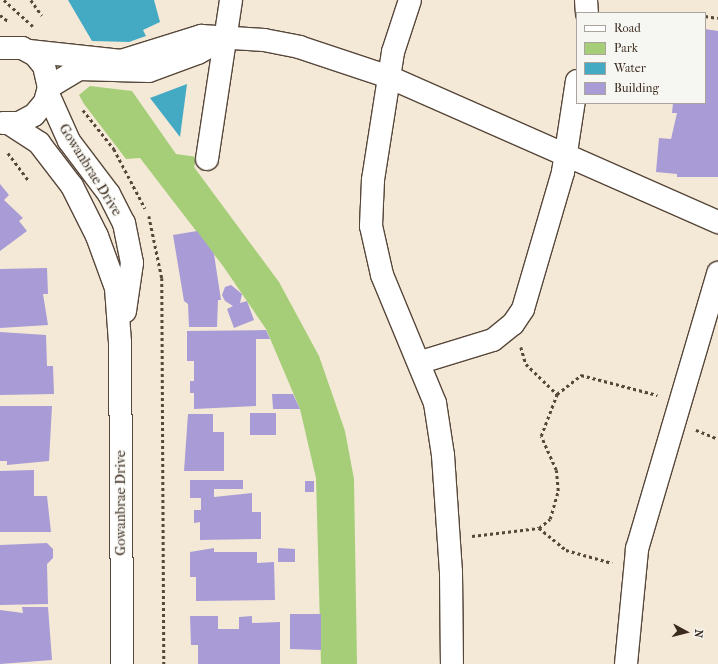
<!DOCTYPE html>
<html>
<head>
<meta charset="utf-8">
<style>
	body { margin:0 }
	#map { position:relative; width:718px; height:664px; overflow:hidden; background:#f3e9d6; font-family:"IM FELL French Canon",serif }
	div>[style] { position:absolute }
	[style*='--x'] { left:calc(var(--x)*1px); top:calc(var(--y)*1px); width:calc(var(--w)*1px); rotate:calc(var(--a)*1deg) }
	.green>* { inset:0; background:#a6ce79 }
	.water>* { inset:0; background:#44aac4 }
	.building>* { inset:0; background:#a89bd6 }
	.path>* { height:2.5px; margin-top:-1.25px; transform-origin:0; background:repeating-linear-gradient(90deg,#57473a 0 3px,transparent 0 6px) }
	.roads { filter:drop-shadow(1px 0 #57473a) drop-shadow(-1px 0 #57473a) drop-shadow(0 1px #57473a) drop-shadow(0 -1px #57473a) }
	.minor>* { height:22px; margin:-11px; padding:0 11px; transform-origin:11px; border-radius:11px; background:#fff }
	span { translate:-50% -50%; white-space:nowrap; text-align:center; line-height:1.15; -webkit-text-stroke:3px #f6f6f2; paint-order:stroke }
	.street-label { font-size:14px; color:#3b2a1e }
	.legend { position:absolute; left:576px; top:12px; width:130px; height:92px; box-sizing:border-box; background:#f6f6f2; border:1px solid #aba49d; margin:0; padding:5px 7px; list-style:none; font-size:12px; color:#3b2a1e }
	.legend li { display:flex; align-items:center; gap:8px; height:20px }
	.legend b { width:20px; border:1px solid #aba49d }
	.north { position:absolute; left:666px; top:612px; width:40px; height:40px; -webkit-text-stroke:3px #f6f6f2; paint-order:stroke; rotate:97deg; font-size:11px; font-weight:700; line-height:16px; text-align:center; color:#3b2a1e }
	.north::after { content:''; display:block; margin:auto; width:14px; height:18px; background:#3b2a1e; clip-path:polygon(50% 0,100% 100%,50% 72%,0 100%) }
</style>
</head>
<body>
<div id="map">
	<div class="green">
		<i style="clip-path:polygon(90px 86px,132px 91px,176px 154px,197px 157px,194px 167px,279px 282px,319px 356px,345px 431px,354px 479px,357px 664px,321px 664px,316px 478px,300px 409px,266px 329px,223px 266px,140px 158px,126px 159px,84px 104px,79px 95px)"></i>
	</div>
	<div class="water">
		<i style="clip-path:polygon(68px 0,154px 0,160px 22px,143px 30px,146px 36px,129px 42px,92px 41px)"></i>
		<i style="clip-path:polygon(187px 84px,180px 137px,150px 98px)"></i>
	</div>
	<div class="building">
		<i style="clip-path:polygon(705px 29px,718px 31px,718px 177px,677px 177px,677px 174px,656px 172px,659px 138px,671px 139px,677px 113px,672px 113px,673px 103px,705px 103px)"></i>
		<i style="clip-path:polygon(0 184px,9px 195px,4px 200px,23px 218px,19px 221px,27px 231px,0 251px)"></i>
		<i style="clip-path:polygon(197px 231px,214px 254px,221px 300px,218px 300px,217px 327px,189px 327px,188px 304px,184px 301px,173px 235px)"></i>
		<i style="clip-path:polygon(47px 268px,48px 294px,43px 294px,48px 325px,0 328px,0 269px)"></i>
		<i style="clip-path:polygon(231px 285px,242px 294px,240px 303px,247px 301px,254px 320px,234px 328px,227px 309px,233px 306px,225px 301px,222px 295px,225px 287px)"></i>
		<i style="clip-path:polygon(266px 330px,270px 339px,256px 339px,256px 406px,194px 409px,194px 393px,190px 393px,190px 381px,194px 381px,194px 361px,187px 361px,187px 331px)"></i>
		<i style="clip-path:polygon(0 332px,46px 335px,47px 366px,53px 366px,54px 394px,0 395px)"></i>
		<i style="clip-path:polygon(272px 394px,293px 394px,300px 409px,273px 409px)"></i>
		<i style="clip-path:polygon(0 406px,52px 406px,49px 461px,7px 465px,7px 461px,0 461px)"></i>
		<i style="clip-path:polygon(250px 413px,276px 413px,276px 435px,250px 435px)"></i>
		<i style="clip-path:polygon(188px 414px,213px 414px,213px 432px,224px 432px,224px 471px,184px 471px)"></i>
		<i style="clip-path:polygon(34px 470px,34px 496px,47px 496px,51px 532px,0 532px,0 471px)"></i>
		<i style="clip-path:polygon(190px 480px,243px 480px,243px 489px,214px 489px,214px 497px,252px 493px,252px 512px,261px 512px,261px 539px,200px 540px,200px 522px,194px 523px,194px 510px,201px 510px,201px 498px,190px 498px)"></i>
		<i style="clip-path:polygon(305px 481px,314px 481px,314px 492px,305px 492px)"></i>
		<i style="clip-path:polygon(47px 543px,53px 549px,53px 558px,47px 564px,48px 604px,0 605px,0 545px)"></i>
		<i style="clip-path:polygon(214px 548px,214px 552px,257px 552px,257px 563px,274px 562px,275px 600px,196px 601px,196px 577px,190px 577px,190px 552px)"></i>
		<i style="clip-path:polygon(278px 548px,295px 549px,295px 562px,278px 562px)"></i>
		<i style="clip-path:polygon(22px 607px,48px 607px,52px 660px,0 664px,0 610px,23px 613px)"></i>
		<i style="clip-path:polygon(290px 614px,321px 614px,321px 650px,290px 649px)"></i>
		<i style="clip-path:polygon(190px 616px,218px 616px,218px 629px,239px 629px,239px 617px,252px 616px,252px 623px,280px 622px,280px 664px,198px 664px,198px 645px,191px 645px)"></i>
	</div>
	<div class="path">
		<i style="--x:4;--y:0;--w:39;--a:42"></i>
		<i style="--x:31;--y:0;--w:19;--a:55"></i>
		<i style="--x:0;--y:15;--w:10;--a:37"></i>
		<i style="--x:705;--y:16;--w:13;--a:9"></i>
		<i style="--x:83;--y:110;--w:50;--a:51.5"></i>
		<i style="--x:114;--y:149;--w:67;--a:62.3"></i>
		<i style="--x:8;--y:153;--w:34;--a:53"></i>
		<i style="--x:149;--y:216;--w:63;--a:78.2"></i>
		<i style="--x:162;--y:278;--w:386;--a:89.7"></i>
		<i style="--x:521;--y:347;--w:18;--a:74"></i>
		<i style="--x:526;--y:364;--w:43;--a:44.1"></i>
		<i style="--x:696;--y:430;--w:24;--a:22"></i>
		<i style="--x:539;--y:528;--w:35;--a:39"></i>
		<i style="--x:566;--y:550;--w:48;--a:15.8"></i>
		<i style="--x:472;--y:536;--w:67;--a:-6.8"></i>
		<i style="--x:539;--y:528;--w:14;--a:-39"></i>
		<i style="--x:550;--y:519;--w:29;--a:-74"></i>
		<i style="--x:558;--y:491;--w:21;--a:-95"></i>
		<i style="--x:556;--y:470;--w:37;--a:-114"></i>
		<i style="--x:541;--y:436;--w:45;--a:-69.1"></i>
		<i style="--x:557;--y:394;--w:31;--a:-38"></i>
		<i style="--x:581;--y:375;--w:79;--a:14.7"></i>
	</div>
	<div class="roads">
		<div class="minor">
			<i style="--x:410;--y:0;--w:55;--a:108.1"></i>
			<i style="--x:393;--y:52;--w:130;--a:98.9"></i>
			<i style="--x:373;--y:180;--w:46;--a:92.5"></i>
			<i style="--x:371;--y:226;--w:50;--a:77.3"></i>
			<i style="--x:382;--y:275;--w:139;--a:67.5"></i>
			<i style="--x:435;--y:403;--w:53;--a:81.3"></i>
			<i style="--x:443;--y:455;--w:117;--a:86.1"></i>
			<i style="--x:451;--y:572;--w:92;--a:89.4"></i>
			<i style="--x:586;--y:0;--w:13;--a:86"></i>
			<i style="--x:0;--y:48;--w:22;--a:0"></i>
			<i style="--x:22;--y:48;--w:15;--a:28"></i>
			<i style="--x:35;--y:55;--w:14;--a:51"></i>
			<i style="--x:44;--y:66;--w:22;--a:77"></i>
			<i style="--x:49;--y:87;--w:16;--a:105"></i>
			<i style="--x:45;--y:102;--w:17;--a:130"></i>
			<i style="--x:34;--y:115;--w:17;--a:152"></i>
			<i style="--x:19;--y:123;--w:16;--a:180"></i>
			<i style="--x:29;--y:51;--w:93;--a:6.2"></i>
			<i style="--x:121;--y:61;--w:84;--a:-17.4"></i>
			<i style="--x:201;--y:36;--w:63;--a:3.6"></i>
			<i style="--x:264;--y:40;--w:36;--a:11"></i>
			<i style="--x:299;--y:47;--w:95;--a:18.4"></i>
			<i style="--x:389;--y:77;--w:360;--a:23.8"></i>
			<i style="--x:49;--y:87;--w:35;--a:-31"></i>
			<i style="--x:79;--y:69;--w:70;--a:1.6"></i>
			<i style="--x:149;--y:71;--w:52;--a:-20.2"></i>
			<i style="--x:198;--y:53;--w:33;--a:-29"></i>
			<i style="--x:48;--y:94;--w:51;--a:65.9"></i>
			<i style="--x:69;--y:141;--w:66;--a:53"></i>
			<i style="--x:109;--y:194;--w:33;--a:63"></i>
			<i style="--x:124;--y:223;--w:41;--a:78.7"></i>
			<i style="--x:132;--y:263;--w:49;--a:98.3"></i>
			<i style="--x:10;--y:124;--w:35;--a:33"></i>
			<i style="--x:39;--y:143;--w:54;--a:52.5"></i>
			<i style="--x:72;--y:186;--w:56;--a:63.4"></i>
			<i style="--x:97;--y:236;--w:55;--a:69.9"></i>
			<i style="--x:116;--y:288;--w:54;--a:85.8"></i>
			<i style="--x:120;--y:342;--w:322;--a:89.6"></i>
			<i style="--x:207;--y:159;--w:161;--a:-81.4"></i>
			<i style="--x:421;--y:362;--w:75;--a:-17"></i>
			<i style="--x:493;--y:340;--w:26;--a:-39"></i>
			<i style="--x:513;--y:324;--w:18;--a:-56"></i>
			<i style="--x:523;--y:309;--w:143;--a:-73.7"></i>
			<i style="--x:563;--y:172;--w:92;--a:-81.3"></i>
			<i style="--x:626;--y:664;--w:116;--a:-84.5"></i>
			<i style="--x:637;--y:549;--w:288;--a:-73.6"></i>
		</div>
	</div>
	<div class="street-label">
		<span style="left:90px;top:170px;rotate:58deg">Gowanbrae Drive</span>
		<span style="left:121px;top:503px;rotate:-90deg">Gowanbrae Drive</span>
	</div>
	<ul class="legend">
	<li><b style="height:5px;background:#fff"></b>Road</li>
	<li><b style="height:11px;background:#a6ce79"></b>Park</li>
	<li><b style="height:11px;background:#44aac4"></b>Water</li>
	<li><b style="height:11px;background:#a89bd6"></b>Building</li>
	</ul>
	<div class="north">N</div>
</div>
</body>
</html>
